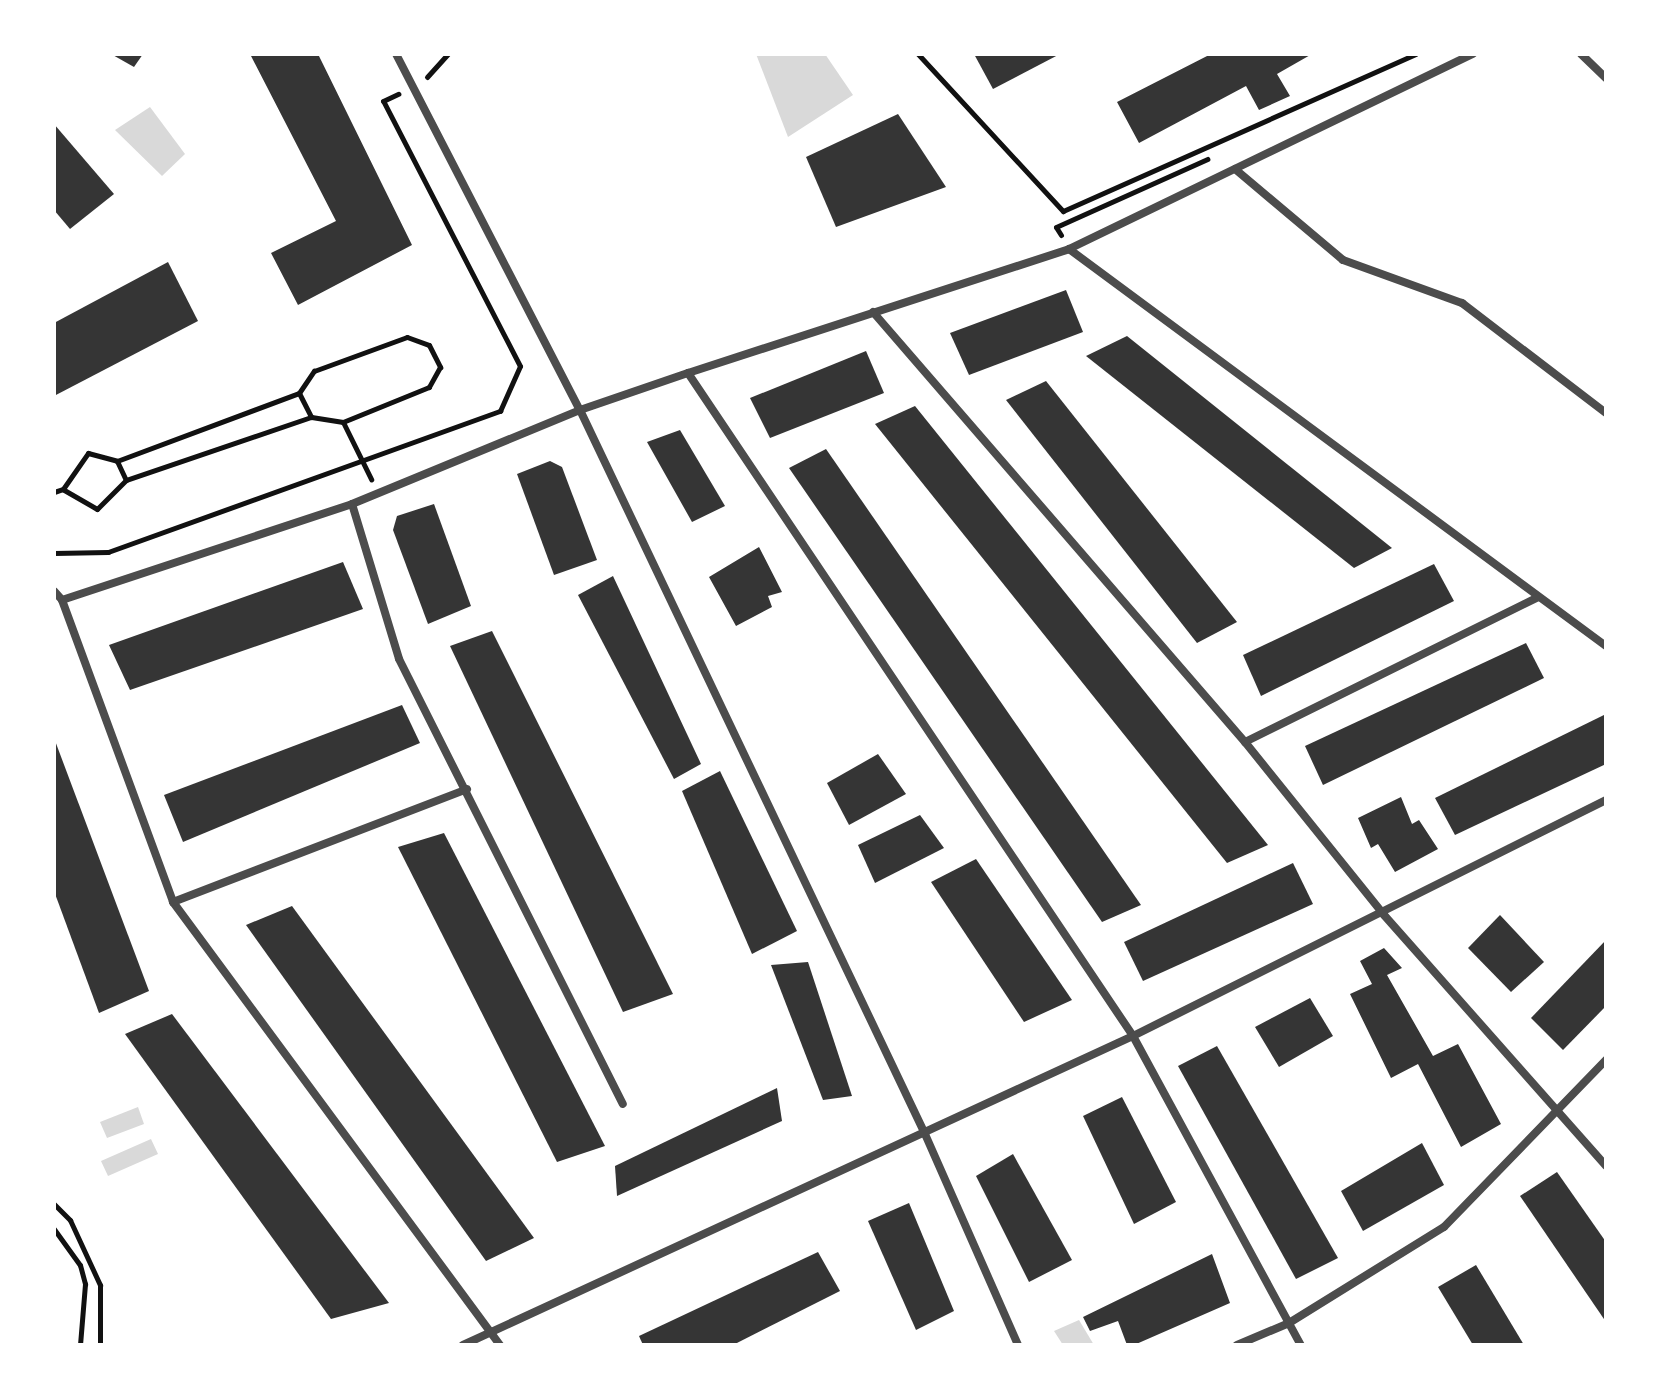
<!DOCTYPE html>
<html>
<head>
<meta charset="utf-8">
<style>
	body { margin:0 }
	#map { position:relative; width:1660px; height:1399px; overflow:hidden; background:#fff; font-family:"Space Grotesk",sans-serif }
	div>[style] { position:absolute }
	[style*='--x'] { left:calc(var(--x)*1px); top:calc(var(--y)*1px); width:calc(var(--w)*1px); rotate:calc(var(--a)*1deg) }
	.water>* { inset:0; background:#d9d9d9 }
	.building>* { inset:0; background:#353535 }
	.path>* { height:5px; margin:-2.5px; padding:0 2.5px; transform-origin:2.5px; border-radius:2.5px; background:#111 }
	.minor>* { height:8px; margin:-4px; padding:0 4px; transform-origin:4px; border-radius:4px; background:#4c4c4c }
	span { translate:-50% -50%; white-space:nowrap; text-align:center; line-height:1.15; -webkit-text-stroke:6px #fff; paint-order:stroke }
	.frame { position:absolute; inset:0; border:56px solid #fff; pointer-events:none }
</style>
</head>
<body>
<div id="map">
	<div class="water">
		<i style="clip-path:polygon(756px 54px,825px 54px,853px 95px,788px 137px)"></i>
		<i style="clip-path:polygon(150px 107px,185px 154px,162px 176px,115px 130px)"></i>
		<i style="clip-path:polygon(138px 1107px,144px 1124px,107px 1138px,100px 1122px)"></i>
		<i style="clip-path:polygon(151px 1139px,158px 1154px,108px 1176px,101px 1161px)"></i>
		<i style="clip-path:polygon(1079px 1320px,1094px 1345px,1063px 1345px,1054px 1331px)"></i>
	</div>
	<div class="building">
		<i style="clip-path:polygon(111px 54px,143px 54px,134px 67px)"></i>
		<i style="clip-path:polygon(250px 54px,318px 54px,412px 245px,298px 305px,271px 253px,336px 221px)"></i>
		<i style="clip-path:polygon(974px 54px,1060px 54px,993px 89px)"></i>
		<i style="clip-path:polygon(1211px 54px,1312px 54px,1277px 74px,1290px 96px,1259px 110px,1246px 86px,1139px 143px,1117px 102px)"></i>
		<i style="clip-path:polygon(898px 114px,946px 187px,836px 227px,806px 157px)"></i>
		<i style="clip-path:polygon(54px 124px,114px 194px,70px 229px,54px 210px)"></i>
		<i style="clip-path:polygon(168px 262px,198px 321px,54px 396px,54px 323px)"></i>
		<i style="clip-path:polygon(1066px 290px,1083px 332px,969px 375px,950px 333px)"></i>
		<i style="clip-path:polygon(1127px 336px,1392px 548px,1354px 568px,1086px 356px)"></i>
		<i style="clip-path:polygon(866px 351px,884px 393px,770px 438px,750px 398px)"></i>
		<i style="clip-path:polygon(1046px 381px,1237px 622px,1197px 643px,1006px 400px)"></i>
		<i style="clip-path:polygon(915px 406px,1268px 845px,1227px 863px,875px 424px)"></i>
		<i style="clip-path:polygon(680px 430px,725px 506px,692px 522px,647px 442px)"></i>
		<i style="clip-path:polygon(826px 449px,1141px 905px,1102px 922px,789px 468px)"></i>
		<i style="clip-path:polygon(550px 461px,562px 467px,597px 560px,554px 575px,517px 474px)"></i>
		<i style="clip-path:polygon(434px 504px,471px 606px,428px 624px,393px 530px,397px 516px)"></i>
		<i style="clip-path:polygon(759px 547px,782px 592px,768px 596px,772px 607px,736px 626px,709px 577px)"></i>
		<i style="clip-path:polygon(343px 562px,363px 609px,130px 690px,109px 645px)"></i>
		<i style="clip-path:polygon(1434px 564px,1454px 601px,1261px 696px,1243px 655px)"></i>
		<i style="clip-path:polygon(613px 576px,701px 764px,674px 779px,578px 595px)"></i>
		<i style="clip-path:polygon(492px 631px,673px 994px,623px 1012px,450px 646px)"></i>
		<i style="clip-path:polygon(1526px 643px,1544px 678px,1323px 785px,1305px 746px)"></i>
		<i style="clip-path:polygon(402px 705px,420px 743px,183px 842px,164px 795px)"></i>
		<i style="clip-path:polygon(1606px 714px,1606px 764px,1455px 835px,1435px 798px)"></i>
		<i style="clip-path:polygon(54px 738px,149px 991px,99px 1013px,54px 891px)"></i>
		<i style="clip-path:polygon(878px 754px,906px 794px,849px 825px,827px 783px)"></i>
		<i style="clip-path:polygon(720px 771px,797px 931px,752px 954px,682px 791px)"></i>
		<i style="clip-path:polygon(1401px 797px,1412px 824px,1419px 820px,1438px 849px,1395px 872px,1378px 844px,1371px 848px,1358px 818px)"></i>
		<i style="clip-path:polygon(920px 815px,944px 848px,875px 883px,858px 845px)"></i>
		<i style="clip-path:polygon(444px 833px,605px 1146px,557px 1162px,398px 847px)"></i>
		<i style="clip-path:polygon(976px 859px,1072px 1000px,1024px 1022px,931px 882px)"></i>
		<i style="clip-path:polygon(1293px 863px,1313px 904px,1143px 981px,1124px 942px)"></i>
		<i style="clip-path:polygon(292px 906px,534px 1238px,486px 1261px,246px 925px)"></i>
		<i style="clip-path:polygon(1500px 915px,1544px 962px,1511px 992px,1468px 948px)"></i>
		<i style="clip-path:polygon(1606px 940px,1606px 1006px,1563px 1050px,1531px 1018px)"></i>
		<i style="clip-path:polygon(1384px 948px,1402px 968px,1387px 975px,1433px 1056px,1458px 1044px,1501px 1124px,1461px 1147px,1418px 1064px,1391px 1078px,1350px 994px,1372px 984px,1360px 961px)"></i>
		<i style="clip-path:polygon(808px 962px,852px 1096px,823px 1100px,771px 965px)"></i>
		<i style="clip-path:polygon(1310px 998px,1333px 1036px,1279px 1067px,1255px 1027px)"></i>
		<i style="clip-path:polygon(172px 1014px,389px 1303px,331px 1319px,125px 1034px)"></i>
		<i style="clip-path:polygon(1217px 1046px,1338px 1258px,1296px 1279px,1178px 1066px)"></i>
		<i style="clip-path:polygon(777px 1088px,782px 1121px,617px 1196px,615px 1166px)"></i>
		<i style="clip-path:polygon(1122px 1097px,1176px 1202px,1134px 1224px,1083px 1116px)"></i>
		<i style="clip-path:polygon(1422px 1143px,1444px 1185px,1363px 1231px,1341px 1191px)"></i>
		<i style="clip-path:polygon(1013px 1154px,1072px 1260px,1029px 1282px,976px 1176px)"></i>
		<i style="clip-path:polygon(1557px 1172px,1606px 1242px,1606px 1322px,1520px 1196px)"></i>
		<i style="clip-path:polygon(909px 1203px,954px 1311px,916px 1330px,868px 1221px)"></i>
		<i style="clip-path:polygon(818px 1252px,840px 1291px,733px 1345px,643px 1345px,639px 1336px)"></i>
		<i style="clip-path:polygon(1212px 1254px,1230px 1303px,1134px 1345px,1127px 1345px,1118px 1321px,1090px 1331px,1083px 1317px)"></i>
		<i style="clip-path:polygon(1476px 1265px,1524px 1345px,1473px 1345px,1438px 1287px)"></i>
	</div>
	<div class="path">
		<i style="--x:918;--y:54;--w:214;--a:47.3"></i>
		<i style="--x:1063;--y:211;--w:386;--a:-24"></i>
		<i style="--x:427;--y:77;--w:31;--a:-48"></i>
		<i style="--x:1061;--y:235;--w:9;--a:-122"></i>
		<i style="--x:1056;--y:227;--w:166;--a:-24.2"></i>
		<i style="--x:299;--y:393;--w:27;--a:63"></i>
		<i style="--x:343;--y:422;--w:64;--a:63.8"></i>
		<i style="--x:117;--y:461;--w:21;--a:65"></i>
		<i style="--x:54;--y:492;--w:9;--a:-18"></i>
		<i style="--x:63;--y:489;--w:44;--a:-55.2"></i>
		<i style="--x:88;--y:453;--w:30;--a:15"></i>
		<i style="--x:117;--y:461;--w:194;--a:-20.5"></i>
		<i style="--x:299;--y:393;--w:27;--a:-56"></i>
		<i style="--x:314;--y:371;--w:99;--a:-20.1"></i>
		<i style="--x:407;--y:337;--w:23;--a:20"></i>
		<i style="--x:429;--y:345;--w:25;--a:63"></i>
		<i style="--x:440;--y:367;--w:23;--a:119"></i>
		<i style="--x:429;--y:387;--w:93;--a:157.9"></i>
		<i style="--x:343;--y:422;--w:32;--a:-171"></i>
		<i style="--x:311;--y:417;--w:195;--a:161.2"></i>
		<i style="--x:126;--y:480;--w:41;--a:135"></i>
		<i style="--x:97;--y:509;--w:39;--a:-150"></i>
		<i style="--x:54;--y:553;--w:54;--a:-1.1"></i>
		<i style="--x:108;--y:552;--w:417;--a:-19.8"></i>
		<i style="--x:500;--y:411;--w:49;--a:-66"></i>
		<i style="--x:520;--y:366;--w:298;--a:-117.3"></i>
		<i style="--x:383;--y:101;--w:17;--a:-25"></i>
		<i style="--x:54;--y:1204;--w:23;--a:45"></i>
		<i style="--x:70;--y:1220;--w:72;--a:65.2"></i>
		<i style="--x:100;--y:1285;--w:60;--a:90"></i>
		<i style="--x:54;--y:1229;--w:44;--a:54.2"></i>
		<i style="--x:80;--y:1265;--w:20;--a:75"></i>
		<i style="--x:85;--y:1284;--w:61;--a:94.7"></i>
	</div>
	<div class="minor">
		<i style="--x:396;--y:54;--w:401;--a:62.7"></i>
		<i style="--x:580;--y:410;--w:802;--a:64.52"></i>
		<i style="--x:925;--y:1134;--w:231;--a:66.2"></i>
		<i style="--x:1581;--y:54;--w:35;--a:44"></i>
		<i style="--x:1235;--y:169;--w:141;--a:40.1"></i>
		<i style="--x:1343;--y:260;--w:127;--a:19.9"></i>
		<i style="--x:1462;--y:303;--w:181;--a:37.4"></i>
		<i style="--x:1069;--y:249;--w:668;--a:36.48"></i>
		<i style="--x:873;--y:312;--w:569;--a:49.14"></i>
		<i style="--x:1245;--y:742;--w:222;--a:51.2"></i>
		<i style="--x:1384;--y:915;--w:335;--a:48.5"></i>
		<i style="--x:688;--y:373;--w:798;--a:56.13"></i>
		<i style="--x:1133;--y:1036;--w:352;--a:61.5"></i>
		<i style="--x:352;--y:504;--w:162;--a:73.1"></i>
		<i style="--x:399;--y:659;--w:498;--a:63.3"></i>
		<i style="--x:54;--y:591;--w:12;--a:48"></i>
		<i style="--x:62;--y:600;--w:322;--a:69.8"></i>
		<i style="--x:173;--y:902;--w:551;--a:53.57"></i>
		<i style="--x:62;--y:600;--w:305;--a:-18.3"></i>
		<i style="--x:352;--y:504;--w:247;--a:-22.4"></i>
		<i style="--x:580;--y:410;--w:114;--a:-18.9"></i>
		<i style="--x:688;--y:373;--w:401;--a:-18"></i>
		<i style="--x:1069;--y:249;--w:449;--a:-25.8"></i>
		<i style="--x:1245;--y:742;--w:327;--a:-26.3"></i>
		<i style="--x:173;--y:902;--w:315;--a:-21"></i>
		<i style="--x:463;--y:1345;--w:738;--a:-24.76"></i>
		<i style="--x:1133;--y:1036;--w:529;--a:-26.52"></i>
		<i style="--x:1237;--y:1345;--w:56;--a:-22.9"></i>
		<i style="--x:1289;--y:1323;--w:182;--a:-31.8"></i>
		<i style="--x:1444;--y:1227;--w:233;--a:-45.9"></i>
	</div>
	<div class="frame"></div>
</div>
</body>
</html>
